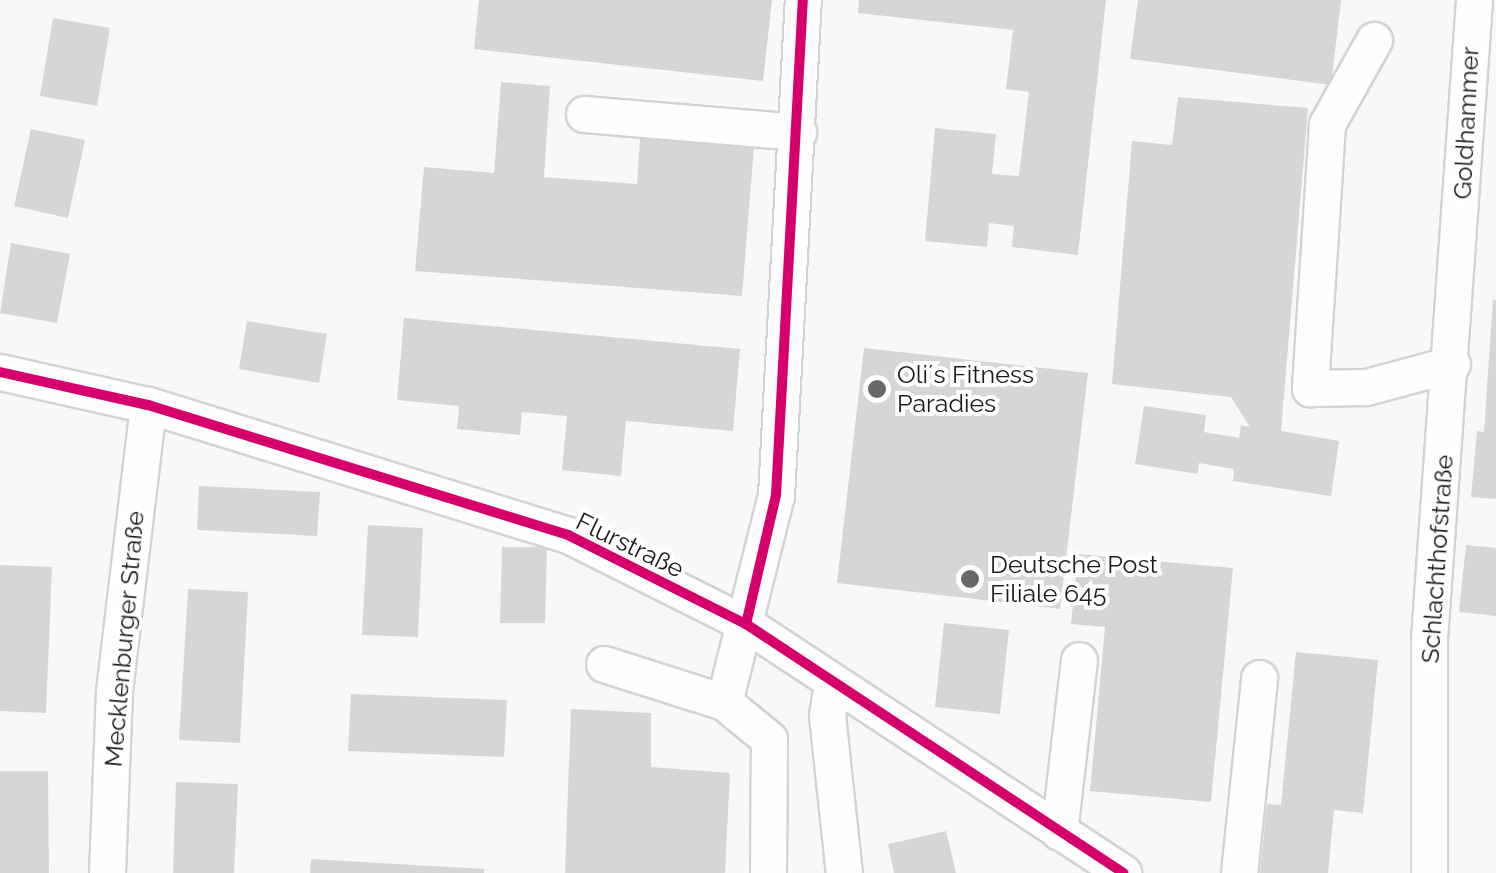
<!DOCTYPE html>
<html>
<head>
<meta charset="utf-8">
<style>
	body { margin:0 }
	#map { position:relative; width:1496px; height:873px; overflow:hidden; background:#f8f9f7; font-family:Raleway,sans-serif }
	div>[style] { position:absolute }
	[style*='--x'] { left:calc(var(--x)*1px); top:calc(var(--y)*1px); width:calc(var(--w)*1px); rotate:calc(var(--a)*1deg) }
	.building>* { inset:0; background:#d6d6d6 }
	.roads { filter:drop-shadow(2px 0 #d3d4d2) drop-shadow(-2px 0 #d3d4d2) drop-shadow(0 2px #d3d4d2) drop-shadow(0 -2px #d3d4d2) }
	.minor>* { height:35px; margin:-17.5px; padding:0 17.5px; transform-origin:17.5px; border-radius:17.5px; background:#fefefe }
	.cycleway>* { height:10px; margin:-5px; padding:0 5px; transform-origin:5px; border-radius:5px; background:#d6006c }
	.dots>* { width:28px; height:28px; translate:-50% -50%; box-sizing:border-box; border:5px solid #fffffe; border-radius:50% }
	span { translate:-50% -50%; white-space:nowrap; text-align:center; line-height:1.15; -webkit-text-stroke:8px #fffffe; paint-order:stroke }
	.street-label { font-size:25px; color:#1b1b1a }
	.poi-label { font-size:25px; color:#1b1b1a }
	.left { translate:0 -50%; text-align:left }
</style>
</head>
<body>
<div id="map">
	<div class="building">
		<i style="clip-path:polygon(479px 0,772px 0,763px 81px,474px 49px)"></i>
		<i style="clip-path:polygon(859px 0,1106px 0,1078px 255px,1012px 247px,1014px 226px,989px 223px,987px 247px,925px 241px,935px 128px,996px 134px,992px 174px,1019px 176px,1029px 92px,1006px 89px,1013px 30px,858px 13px)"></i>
		<i style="clip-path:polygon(1138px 0,1341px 0,1331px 85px,1130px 59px)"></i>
		<i style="clip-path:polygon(53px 18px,110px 28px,97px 106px,40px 96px)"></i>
		<i style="clip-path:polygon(501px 82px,550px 86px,544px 177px,637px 184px,640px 137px,754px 146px,742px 296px,415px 271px,424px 167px,494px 173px)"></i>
		<i style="clip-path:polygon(1178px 97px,1308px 108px,1281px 431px,1339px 441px,1331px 496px,1233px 481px,1234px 469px,1199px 463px,1198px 474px,1135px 464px,1144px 406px,1206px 415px,1204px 432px,1239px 438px,1241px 425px,1250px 427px,1231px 397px,1112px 384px,1132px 141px,1172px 145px)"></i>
		<i style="clip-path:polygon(31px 129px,85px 140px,68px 218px,14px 206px)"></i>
		<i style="clip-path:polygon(11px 243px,70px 254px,57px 323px,0 313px)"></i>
		<i style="clip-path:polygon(1493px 300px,1496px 300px,1496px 499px,1471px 497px,1477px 431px,1484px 432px)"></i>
		<i style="clip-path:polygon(404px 318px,740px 349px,733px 431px,626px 421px,621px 476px,562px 470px,567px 416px,522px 412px,520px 435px,457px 429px,459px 406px,397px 400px)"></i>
		<i style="clip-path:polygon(247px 321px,327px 334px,319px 383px,239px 369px)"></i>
		<i style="clip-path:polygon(864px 348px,1088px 373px,1060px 609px,837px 583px)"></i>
		<i style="clip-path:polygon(199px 486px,320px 492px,317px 536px,197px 530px)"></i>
		<i style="clip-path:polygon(368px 525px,423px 528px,418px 637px,362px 635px)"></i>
		<i style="clip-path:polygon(1466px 545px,1496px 548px,1496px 616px,1459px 612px)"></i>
		<i style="clip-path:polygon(502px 547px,547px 547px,545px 623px,500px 623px)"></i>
		<i style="clip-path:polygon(1078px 554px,1233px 568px,1211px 802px,1090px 791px,1105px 627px,1071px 624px)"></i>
		<i style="clip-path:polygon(0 565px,52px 567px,46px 713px,0 711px)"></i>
		<i style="clip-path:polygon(188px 589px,248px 592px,240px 743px,179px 740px)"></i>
		<i style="clip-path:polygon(944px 623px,1009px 630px,1000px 714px,935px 707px)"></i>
		<i style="clip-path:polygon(1296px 652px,1378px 660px,1363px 813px,1334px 810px,1328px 873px,1260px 873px,1267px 804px,1281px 805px)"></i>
		<i style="clip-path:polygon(351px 694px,507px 700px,504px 757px,348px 751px)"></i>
		<i style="clip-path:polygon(571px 709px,651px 713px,651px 767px,730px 773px,725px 873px,565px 873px)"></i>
		<i style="clip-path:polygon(0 771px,48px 771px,49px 873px,0 873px)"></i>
		<i style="clip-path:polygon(176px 782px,238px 784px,234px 873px,173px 873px)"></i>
		<i style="clip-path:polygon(946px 831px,956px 873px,894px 873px,888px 844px)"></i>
		<i style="clip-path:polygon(311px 859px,484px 869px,484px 873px,310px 873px)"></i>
	</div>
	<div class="roads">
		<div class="minor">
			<i style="--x:1374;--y:40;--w:96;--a:119.2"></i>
			<i style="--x:1327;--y:124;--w:265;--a:93.7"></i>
			<i style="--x:1310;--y:388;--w:56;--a:-1"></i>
			<i style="--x:1366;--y:387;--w:89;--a:-15"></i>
			<i style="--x:584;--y:114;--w:215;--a:4.8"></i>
			<i style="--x:0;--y:372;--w:152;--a:12.6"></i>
			<i style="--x:148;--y:405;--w:440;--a:17.2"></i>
			<i style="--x:568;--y:535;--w:199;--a:26.6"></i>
			<i style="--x:746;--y:624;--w:452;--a:33.4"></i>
			<i style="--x:604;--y:664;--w:126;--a:17.6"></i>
			<i style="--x:832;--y:684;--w:31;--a:99"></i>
			<i style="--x:827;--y:715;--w:159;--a:83.9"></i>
			<i style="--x:1059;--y:832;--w:173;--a:-83.4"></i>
			<i style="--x:107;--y:873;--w:182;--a:-87.8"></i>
			<i style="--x:114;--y:691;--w:288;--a:-83.2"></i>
			<i style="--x:768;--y:873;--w:134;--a:-89.6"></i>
			<i style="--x:769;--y:739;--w:58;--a:-140.6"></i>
			<i style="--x:724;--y:702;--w:213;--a:-75.9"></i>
			<i style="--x:776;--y:495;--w:496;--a:-86.9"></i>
			<i style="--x:1239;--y:873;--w:196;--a:-84.1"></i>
			<i style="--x:1429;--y:873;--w:234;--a:-90"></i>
			<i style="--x:1429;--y:639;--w:641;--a:-85.97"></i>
		</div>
	</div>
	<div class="cycleway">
		<i style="--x:0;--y:372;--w:152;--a:12.6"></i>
		<i style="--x:148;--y:405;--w:440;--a:17.2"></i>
		<i style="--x:568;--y:535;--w:199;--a:26.6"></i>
		<i style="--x:746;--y:624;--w:452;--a:33.4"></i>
		<i style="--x:746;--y:624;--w:132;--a:-76.9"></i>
		<i style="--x:776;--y:495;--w:496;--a:-86.9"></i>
	</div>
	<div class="dots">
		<i style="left:877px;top:389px;background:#686967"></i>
		<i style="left:970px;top:579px;background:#686967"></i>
	</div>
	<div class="street-label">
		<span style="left:1466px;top:123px;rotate:-87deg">Goldhammer</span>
		<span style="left:630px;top:545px;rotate:26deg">Flurstraße</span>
		<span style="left:1437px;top:559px;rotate:-86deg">Schlachthofstraße</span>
		<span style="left:124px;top:639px;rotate:-85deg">Mecklenburger Straße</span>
	</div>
	<div class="poi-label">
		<span class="left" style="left:897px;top:389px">Oli´s Fitness<br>Paradies</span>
		<span class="left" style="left:990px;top:579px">Deutsche Post<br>Filiale 645</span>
	</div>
</div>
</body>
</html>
